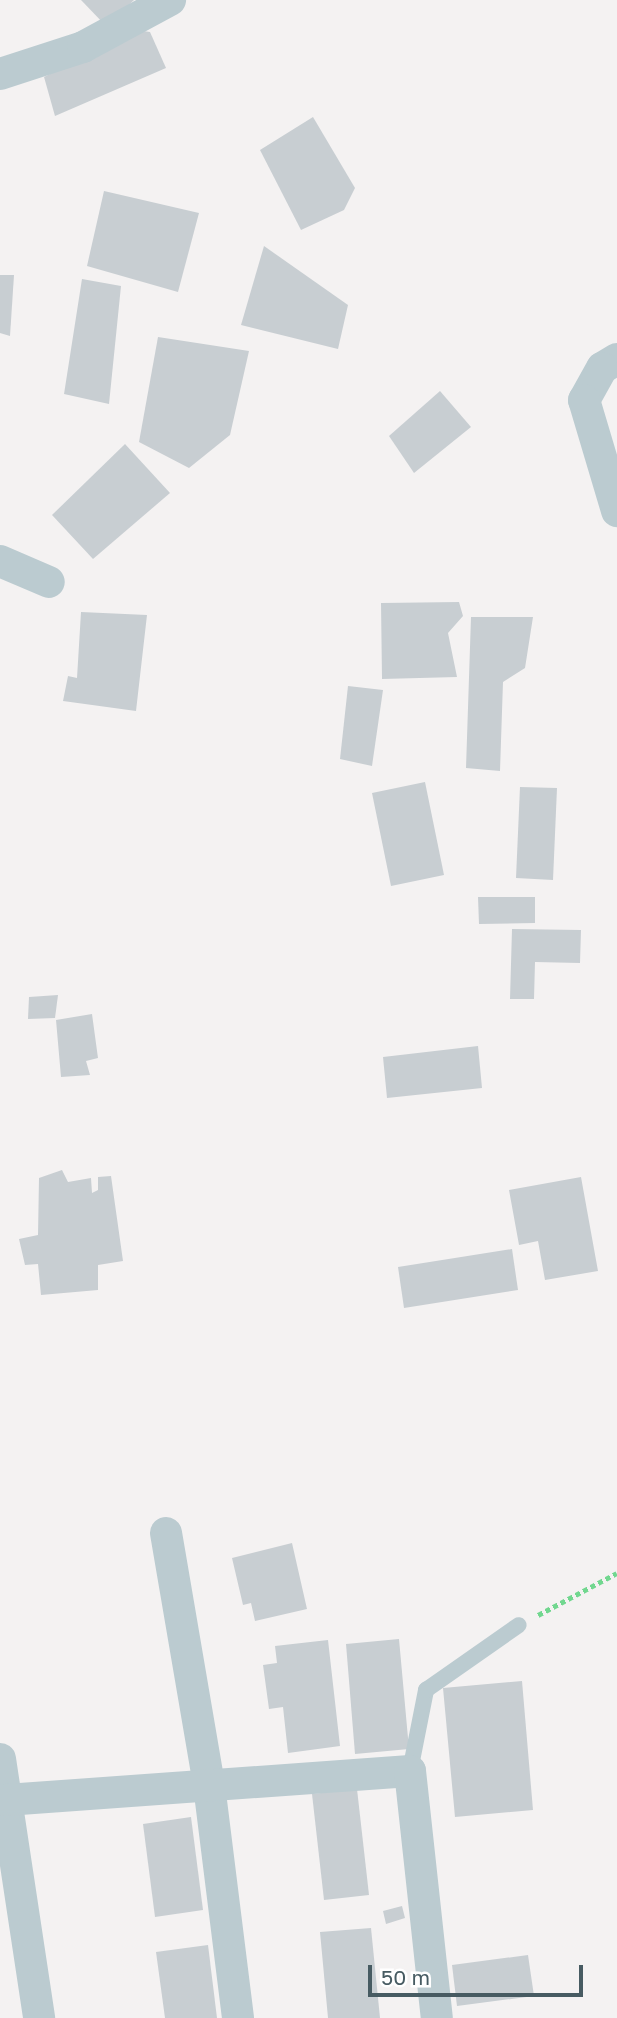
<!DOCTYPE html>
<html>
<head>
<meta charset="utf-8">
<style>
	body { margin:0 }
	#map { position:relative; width:617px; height:2018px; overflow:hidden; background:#f4f2f2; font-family:"Golos Text",sans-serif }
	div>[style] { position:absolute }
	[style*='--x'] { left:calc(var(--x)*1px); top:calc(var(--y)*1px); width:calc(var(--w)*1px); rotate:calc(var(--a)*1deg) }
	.building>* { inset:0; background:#c8ced2 }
	.path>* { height:4.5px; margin-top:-2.25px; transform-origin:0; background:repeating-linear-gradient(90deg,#71d78f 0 5px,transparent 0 8.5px) }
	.service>* { height:16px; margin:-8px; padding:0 8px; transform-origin:8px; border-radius:8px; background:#bbcbd0 }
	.minor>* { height:32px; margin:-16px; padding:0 16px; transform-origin:16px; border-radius:16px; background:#bbcbd0 }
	span { translate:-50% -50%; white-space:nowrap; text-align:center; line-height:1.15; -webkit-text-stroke:6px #fff; paint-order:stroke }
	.scale { position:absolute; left:368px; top:1965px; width:215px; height:32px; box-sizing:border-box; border:4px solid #475b62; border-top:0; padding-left:9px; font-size:21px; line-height:24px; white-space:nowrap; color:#475b62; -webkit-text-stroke:5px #fff; paint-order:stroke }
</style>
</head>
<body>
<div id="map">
	<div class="building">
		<i style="clip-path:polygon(81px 0,134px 0,106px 26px)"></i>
		<i style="clip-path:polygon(137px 30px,150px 32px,166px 68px,55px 116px,44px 77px)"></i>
		<i style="clip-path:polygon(313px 117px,355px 188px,344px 210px,301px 230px,260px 150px)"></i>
		<i style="clip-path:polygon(104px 191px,199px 213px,178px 292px,87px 266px)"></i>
		<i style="clip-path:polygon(264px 246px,348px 305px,338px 349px,241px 325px)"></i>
		<i style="clip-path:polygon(0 275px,14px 275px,10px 336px,0 333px)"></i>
		<i style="clip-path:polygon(82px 279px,121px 286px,109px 404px,64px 394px)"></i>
		<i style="clip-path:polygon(158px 337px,249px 351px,230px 435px,189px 468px,139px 442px)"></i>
		<i style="clip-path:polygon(440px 391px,471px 427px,414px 473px,389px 436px)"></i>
		<i style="clip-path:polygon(125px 444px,170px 493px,93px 559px,52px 515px)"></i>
		<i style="clip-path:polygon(459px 602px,463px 616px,448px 633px,457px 677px,382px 679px,381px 603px)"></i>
		<i style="clip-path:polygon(81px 612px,147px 615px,136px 711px,63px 701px,68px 676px,77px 678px)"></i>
		<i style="clip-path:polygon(471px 617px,533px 617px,525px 668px,503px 682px,500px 771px,466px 768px)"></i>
		<i style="clip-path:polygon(348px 686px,383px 690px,372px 766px,340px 759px)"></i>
		<i style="clip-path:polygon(425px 782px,444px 875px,391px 886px,372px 793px)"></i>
		<i style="clip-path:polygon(520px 787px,557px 788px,553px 880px,516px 878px)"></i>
		<i style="clip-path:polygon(478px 897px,535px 897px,535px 923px,479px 924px)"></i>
		<i style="clip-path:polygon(512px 929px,581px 930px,580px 963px,535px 962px,534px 999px,510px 999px)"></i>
		<i style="clip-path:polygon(58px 995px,55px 1018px,28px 1019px,29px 997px)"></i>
		<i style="clip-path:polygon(92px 1014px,98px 1058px,86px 1061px,90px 1075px,61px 1077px,56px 1020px)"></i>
		<i style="clip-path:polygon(478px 1046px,482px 1088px,387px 1098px,383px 1057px)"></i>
		<i style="clip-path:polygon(62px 1170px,68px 1182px,91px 1178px,92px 1193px,98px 1190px,98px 1177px,111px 1176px,123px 1261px,98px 1265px,98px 1290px,41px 1295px,38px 1264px,25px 1265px,19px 1239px,38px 1235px,39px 1178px)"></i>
		<i style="clip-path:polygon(581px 1177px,598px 1271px,545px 1280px,538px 1241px,519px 1245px,509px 1190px)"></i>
		<i style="clip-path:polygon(512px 1249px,518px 1290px,404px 1308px,398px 1267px)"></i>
		<i style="clip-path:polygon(292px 1543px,307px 1609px,255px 1621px,251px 1603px,243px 1605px,232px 1558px)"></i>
		<i style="clip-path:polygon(399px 1639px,409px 1749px,355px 1754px,346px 1644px)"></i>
		<i style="clip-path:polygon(328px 1640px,340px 1746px,288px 1753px,283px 1707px,269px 1709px,263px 1665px,277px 1663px,275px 1646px)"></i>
		<i style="clip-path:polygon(522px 1681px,533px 1810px,455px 1817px,443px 1688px)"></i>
		<i style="clip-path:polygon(357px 1789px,369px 1895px,324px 1900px,312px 1794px)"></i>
		<i style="clip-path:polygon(191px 1817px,203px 1910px,155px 1917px,143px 1824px)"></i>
		<i style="clip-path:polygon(402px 1906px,405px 1918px,386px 1924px,383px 1911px)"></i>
		<i style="clip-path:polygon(371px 1928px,380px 2018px,328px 2018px,320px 1932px)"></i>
		<i style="clip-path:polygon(208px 1945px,217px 2018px,165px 2018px,156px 1952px)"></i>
		<i style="clip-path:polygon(528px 1955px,534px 1996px,457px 2006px,452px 1965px)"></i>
	</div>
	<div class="path">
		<i style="--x:538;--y:1615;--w:89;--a:-28"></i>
	</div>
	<div class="service">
		<i style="--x:410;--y:1771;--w:83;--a:-78.8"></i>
		<i style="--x:426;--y:1690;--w:113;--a:-35"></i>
	</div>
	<div class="minor">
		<i style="--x:0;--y:74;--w:87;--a:-18"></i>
		<i style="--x:83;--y:47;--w:99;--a:-28.4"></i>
		<i style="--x:617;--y:359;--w:17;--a:149"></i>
		<i style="--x:602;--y:368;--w:37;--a:119"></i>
		<i style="--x:584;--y:400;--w:116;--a:73.4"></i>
		<i style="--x:0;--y:561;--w:53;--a:23.2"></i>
		<i style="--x:166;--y:1533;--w:256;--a:80.3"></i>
		<i style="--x:209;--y:1785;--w:235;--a:82.9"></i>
		<i style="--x:0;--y:1759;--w:262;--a:81.4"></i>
		<i style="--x:6;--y:1800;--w:405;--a:-4.1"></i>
		<i style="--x:410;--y:1771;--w:248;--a:83.8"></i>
	</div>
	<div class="scale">50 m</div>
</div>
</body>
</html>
